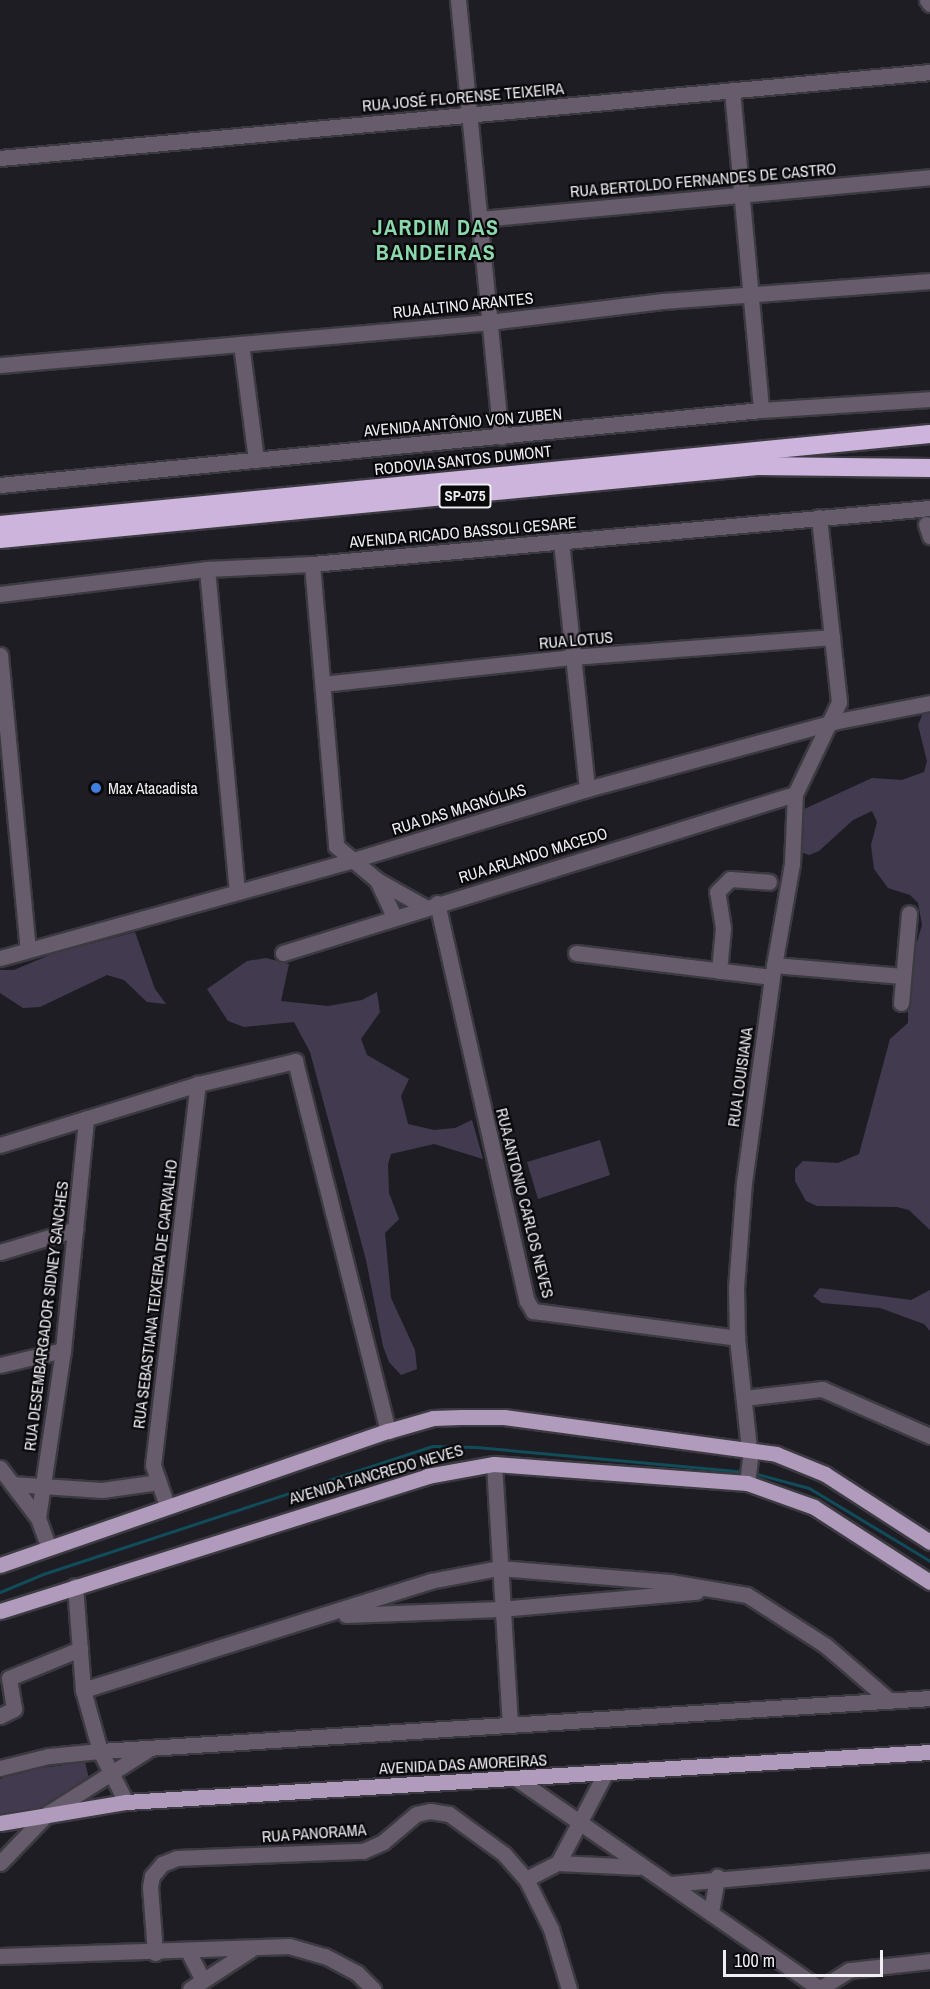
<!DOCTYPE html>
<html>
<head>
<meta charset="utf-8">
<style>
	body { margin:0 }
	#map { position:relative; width:930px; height:1989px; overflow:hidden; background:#1f1d24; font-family:"Archivo Narrow",sans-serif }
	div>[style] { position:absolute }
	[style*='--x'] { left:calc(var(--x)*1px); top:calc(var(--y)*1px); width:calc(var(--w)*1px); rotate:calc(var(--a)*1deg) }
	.green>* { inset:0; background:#423b50 }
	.stream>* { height:3px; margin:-1.5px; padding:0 1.5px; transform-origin:1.5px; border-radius:1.5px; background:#114c5b }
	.roads { filter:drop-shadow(2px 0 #3c3a41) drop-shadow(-2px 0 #3c3a41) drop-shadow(0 2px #3c3a41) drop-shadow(0 -2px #3c3a41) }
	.minor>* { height:15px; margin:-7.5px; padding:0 7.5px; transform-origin:7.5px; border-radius:7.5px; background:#675c6c }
	.major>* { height:15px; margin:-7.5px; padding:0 7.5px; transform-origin:7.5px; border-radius:7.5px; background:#b09bbc }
	.highway>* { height:18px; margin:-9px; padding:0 9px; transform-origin:9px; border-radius:9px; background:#cdb4dc }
	.dots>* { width:16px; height:16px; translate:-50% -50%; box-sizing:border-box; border:3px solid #09080b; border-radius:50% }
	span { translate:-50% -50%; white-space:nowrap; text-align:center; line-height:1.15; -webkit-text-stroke:4.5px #09080b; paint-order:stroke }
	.shield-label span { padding:2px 4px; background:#09080b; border:2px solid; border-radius:4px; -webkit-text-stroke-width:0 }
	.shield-label { font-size:15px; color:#f0eef3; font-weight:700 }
	.street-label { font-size:16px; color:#f0eef3 }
	.poi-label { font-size:16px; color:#f0eef3 }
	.left { translate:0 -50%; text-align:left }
	.district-label { font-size:22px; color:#8ad8ac; font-weight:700; letter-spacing:1.5px }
	.scale { position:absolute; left:723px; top:1950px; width:160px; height:27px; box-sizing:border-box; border:3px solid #f0eef3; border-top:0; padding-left:8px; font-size:18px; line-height:21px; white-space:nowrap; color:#f0eef3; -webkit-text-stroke:4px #09080b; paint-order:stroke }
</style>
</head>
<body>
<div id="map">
	<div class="green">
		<i style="clip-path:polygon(930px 712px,930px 1230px,909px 1210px,897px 1207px,817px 1206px,806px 1201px,795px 1181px,795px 1169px,803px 1161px,838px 1163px,859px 1154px,890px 1039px,908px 1023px,908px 973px,922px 925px,918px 903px,910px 895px,888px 888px,874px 869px,871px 845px,877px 822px,872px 811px,853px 820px,819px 851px,809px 855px,798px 851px,800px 811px,872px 778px,902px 780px,924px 772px,927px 761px,918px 725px,923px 713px)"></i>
		<i style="clip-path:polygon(135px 932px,155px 989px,166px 1004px,147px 1002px,124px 980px,107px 975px,40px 1007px,23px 1008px,0 993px,0 970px,14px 970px,52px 954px)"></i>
		<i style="clip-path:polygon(266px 958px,289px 964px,281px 1001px,328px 1006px,362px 1000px,377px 992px,380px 1012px,361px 1039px,367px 1055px,409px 1079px,401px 1096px,408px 1124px,434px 1130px,455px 1128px,472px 1120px,483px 1159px,434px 1144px,391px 1154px,388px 1164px,389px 1193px,399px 1219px,385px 1233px,391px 1298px,415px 1350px,417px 1369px,401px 1375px,389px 1362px,383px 1346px,366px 1260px,310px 1052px,294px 1022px,244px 1027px,228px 1021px,207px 989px,247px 961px)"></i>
		<i style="clip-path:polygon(600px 1140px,610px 1175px,538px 1199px,527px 1162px)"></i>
		<i style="clip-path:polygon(820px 1288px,911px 1300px,930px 1290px,930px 1331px,924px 1324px,880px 1308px,822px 1303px,813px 1296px)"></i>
		<i style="clip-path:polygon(85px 1762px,89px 1779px,36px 1813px,0 1819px,0 1779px,20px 1771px)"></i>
	</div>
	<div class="stream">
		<i style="--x:753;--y:1473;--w:58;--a:15"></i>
		<i style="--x:809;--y:1488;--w:141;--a:31.1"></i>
		<i style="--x:0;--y:1592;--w:47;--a:-22.7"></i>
		<i style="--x:43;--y:1574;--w:410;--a:-18.2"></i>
		<i style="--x:433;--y:1446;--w:43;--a:1.3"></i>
		<i style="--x:476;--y:1447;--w:269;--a:5.3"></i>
	</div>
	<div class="roads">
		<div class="minor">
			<i style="--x:458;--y:0;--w:439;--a:84.4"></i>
			<i style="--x:927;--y:0;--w:5;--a:53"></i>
			<i style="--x:732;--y:90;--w:321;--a:84.8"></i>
			<i style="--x:0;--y:158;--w:934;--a:-5.28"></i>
			<i style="--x:480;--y:219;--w:452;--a:-5.3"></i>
			<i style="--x:241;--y:344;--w:117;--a:82.6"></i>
			<i style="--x:0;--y:365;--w:491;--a:-5"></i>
			<i style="--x:489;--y:322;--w:175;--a:-6.9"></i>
			<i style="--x:663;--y:301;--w:268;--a:-4.3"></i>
			<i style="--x:0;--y:485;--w:765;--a:-5.63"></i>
			<i style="--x:761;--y:410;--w:169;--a:-3.7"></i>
			<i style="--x:926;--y:524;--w:13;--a:72"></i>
			<i style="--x:561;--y:541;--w:249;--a:84"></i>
			<i style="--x:312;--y:564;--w:283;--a:85.1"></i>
			<i style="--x:336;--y:846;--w:53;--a:39.7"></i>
			<i style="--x:377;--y:880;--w:55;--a:29.4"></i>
			<i style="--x:207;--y:569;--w:324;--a:84.7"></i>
			<i style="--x:0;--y:594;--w:209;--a:-6.9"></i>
			<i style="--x:207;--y:569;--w:105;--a:-2.7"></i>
			<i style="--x:312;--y:564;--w:621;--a:-5.18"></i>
			<i style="--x:0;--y:655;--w:296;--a:84.6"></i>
			<i style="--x:323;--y:684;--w:251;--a:-6.2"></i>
			<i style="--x:573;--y:657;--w:260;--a:-4.4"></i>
			<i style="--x:377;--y:880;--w:38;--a:65"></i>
			<i style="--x:437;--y:903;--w:408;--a:77.3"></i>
			<i style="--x:527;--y:1301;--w:12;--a:59"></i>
			<i style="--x:533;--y:1311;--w:206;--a:7.5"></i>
			<i style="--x:283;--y:953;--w:536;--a:-17.25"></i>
			<i style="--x:576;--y:953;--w:197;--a:7"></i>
			<i style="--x:0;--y:958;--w:363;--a:-15.5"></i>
			<i style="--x:350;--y:861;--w:248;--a:-16.9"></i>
			<i style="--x:587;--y:789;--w:255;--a:-15.2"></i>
			<i style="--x:833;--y:722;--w:99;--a:-11.1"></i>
			<i style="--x:774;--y:965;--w:129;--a:4.9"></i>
			<i style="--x:719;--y:971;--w:43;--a:-84.7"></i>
			<i style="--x:723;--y:928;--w:36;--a:-99"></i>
			<i style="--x:717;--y:892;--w:18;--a:-45"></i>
			<i style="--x:730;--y:879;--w:39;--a:4"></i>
			<i style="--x:901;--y:1003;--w:90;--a:-84.9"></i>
			<i style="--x:0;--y:1145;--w:207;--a:-17.1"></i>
			<i style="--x:198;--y:1084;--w:100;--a:-13.3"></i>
			<i style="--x:295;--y:1061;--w:382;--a:75.9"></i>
			<i style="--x:0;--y:1252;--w:79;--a:-16.8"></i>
			<i style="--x:0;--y:1365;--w:65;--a:-13.4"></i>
			<i style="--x:744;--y:1398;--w:79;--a:-6.6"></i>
			<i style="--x:822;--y:1389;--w:118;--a:23.5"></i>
			<i style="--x:494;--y:1464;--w:261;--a:86.5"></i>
			<i style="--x:0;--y:1468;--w:63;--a:52.8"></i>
			<i style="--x:38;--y:1518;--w:30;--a:70"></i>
			<i style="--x:747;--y:1483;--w:25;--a:-83"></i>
			<i style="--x:750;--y:1458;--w:121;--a:-96.2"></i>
			<i style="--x:737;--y:1338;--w:50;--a:-91.1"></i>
			<i style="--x:736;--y:1288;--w:106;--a:-85.7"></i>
			<i style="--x:744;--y:1182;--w:207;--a:-82.2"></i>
			<i style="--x:772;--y:977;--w:115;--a:-80"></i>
			<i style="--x:792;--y:864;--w:70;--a:-87.5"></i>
			<i style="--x:795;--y:794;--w:102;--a:-64.4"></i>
			<i style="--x:839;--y:702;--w:186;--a:-96.2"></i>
			<i style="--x:12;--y:1484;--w:90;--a:3.8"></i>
			<i style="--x:102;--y:1490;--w:57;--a:-8.1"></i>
			<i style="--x:167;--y:1506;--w:43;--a:-108.9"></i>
			<i style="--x:153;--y:1465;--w:384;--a:-83.3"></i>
			<i style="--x:38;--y:1518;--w:170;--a:-81.5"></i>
			<i style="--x:63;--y:1350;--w:233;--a:-84.3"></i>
			<i style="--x:75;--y:1586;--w:104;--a:85.6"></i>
			<i style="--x:83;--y:1690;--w:63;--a:74.4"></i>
			<i style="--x:100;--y:1751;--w:57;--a:63"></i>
			<i style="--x:346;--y:1615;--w:154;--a:-2.2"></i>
			<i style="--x:500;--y:1609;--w:197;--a:-5"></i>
			<i style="--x:83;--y:1690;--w:364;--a:-17.4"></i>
			<i style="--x:430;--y:1581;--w:70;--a:-10.7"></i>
			<i style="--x:499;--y:1568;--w:172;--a:4.7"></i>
			<i style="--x:670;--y:1582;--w:78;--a:9.6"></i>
			<i style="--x:747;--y:1595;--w:93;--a:32.7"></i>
			<i style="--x:825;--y:1645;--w:86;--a:40.7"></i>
			<i style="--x:0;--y:1716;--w:16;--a:-27"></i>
			<i style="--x:14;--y:1709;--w:31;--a:-99"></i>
			<i style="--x:9;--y:1678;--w:77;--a:-22.2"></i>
			<i style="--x:0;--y:1768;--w:50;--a:-13.8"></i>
			<i style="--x:49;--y:1756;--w:51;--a:-5.6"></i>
			<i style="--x:100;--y:1751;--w:832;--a:-3.65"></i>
			<i style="--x:517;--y:1779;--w:369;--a:34.7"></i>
			<i style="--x:0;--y:1863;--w:69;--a:-46.2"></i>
			<i style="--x:48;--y:1813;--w:116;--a:-32.3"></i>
			<i style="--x:558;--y:1863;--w:101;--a:-62.2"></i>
			<i style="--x:526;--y:1879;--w:36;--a:-27"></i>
			<i style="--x:558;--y:1863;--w:81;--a:2.8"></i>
			<i style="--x:670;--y:1884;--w:261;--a:-5.1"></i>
			<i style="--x:711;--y:1912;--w:36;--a:-80"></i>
			<i style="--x:188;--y:1951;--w:33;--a:63"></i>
			<i style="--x:155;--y:1953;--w:66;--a:-94.3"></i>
			<i style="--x:150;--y:1887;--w:11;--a:-80"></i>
			<i style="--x:152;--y:1876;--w:16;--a:-50"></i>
			<i style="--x:162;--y:1864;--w:16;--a:-22"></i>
			<i style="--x:177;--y:1858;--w:186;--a:-2.2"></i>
			<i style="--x:363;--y:1851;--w:22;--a:-24"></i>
			<i style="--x:383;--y:1842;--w:43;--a:-40.3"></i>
			<i style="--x:416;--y:1814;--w:14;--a:-12"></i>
			<i style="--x:430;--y:1811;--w:19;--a:9"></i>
			<i style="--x:449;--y:1814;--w:68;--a:36"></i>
			<i style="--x:504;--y:1854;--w:33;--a:49"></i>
			<i style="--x:526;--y:1879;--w:56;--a:63.4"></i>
			<i style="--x:551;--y:1929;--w:63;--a:73.3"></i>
			<i style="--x:0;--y:1956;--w:289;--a:-2"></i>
			<i style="--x:289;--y:1946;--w:37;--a:16"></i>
			<i style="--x:325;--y:1956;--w:36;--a:28"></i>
			<i style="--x:357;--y:1973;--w:23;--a:45"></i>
			<i style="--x:190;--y:1989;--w:72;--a:-33"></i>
			<i style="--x:819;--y:1989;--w:36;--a:-32"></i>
			<i style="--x:850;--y:1970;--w:81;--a:-6.4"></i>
		</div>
		<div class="major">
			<i style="--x:0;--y:1565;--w:410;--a:-19.1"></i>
			<i style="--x:388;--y:1431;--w:47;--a:-16.1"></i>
			<i style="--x:433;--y:1418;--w:28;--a:-2"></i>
			<i style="--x:461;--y:1417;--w:43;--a:0"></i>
			<i style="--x:504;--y:1417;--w:275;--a:7.7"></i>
			<i style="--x:776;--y:1454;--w:53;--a:22.2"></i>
			<i style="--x:825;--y:1474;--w:125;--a:32.9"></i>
			<i style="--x:0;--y:1611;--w:448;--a:-17.5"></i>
			<i style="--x:427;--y:1476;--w:68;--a:-10.2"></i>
			<i style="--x:494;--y:1464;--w:254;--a:4.3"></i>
			<i style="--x:747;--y:1483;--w:71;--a:19.7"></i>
			<i style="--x:814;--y:1507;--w:138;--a:32.9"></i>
			<i style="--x:0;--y:1823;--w:128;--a:-9.5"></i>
			<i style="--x:126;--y:1802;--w:806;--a:-3.56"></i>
		</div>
		<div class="highway">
			<i style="--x:0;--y:525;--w:934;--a:-5.59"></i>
			<i style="--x:0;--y:539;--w:761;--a:-5.51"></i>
			<i style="--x:757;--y:466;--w:173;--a:0.7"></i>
		</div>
	</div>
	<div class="dots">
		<i style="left:96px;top:788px;background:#3f7fe0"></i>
	</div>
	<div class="shield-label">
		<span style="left:465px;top:496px">SP-075</span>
	</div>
	<div class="street-label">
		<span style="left:463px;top:97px;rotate:-5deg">RUA JOSÉ FLORENSE TEIXEIRA</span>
		<span style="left:703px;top:180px;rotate:-5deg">RUA BERTOLDO FERNANDES DE CASTRO</span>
		<span style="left:463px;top:305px;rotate:-6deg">RUA ALTINO ARANTES</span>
		<span style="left:463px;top:422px;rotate:-5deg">AVENIDA ANTÔNIO VON ZUBEN</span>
		<span style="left:463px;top:460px;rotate:-6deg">RODOVIA SANTOS DUMONT</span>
		<span style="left:463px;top:532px;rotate:-5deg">AVENIDA RICADO BASSOLI CESARE</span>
		<span style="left:576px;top:640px;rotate:-5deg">RUA LOTUS</span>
		<span style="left:459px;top:809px;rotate:-17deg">RUA DAS MAGNÓLIAS</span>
		<span style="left:533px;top:855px;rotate:-17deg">RUA ARLANDO MACEDO</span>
		<span style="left:740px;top:1077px;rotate:-82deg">RUA LOUISIANA</span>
		<span style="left:525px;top:1203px;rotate:76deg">RUA ANTONIO CARLOS NEVES</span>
		<span style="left:155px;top:1294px;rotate:-83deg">RUA SEBASTIANA TEIXEIRA DE CARVALHO</span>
		<span style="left:46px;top:1316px;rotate:-83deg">RUA DESEMBARGADOR SIDNEY SANCHES</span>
		<span style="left:376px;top:1474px;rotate:-16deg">AVENIDA TANCREDO NEVES</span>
		<span style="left:463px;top:1764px;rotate:-3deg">AVENIDA DAS AMOREIRAS</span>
		<span style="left:314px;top:1833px;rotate:-4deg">RUA PANORAMA</span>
	</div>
	<div class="poi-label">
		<span class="left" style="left:108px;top:788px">Max Atacadista</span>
	</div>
	<div class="district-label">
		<span style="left:436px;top:240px">JARDIM DAS<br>BANDEIRAS</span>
	</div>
	<div class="scale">100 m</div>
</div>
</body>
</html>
